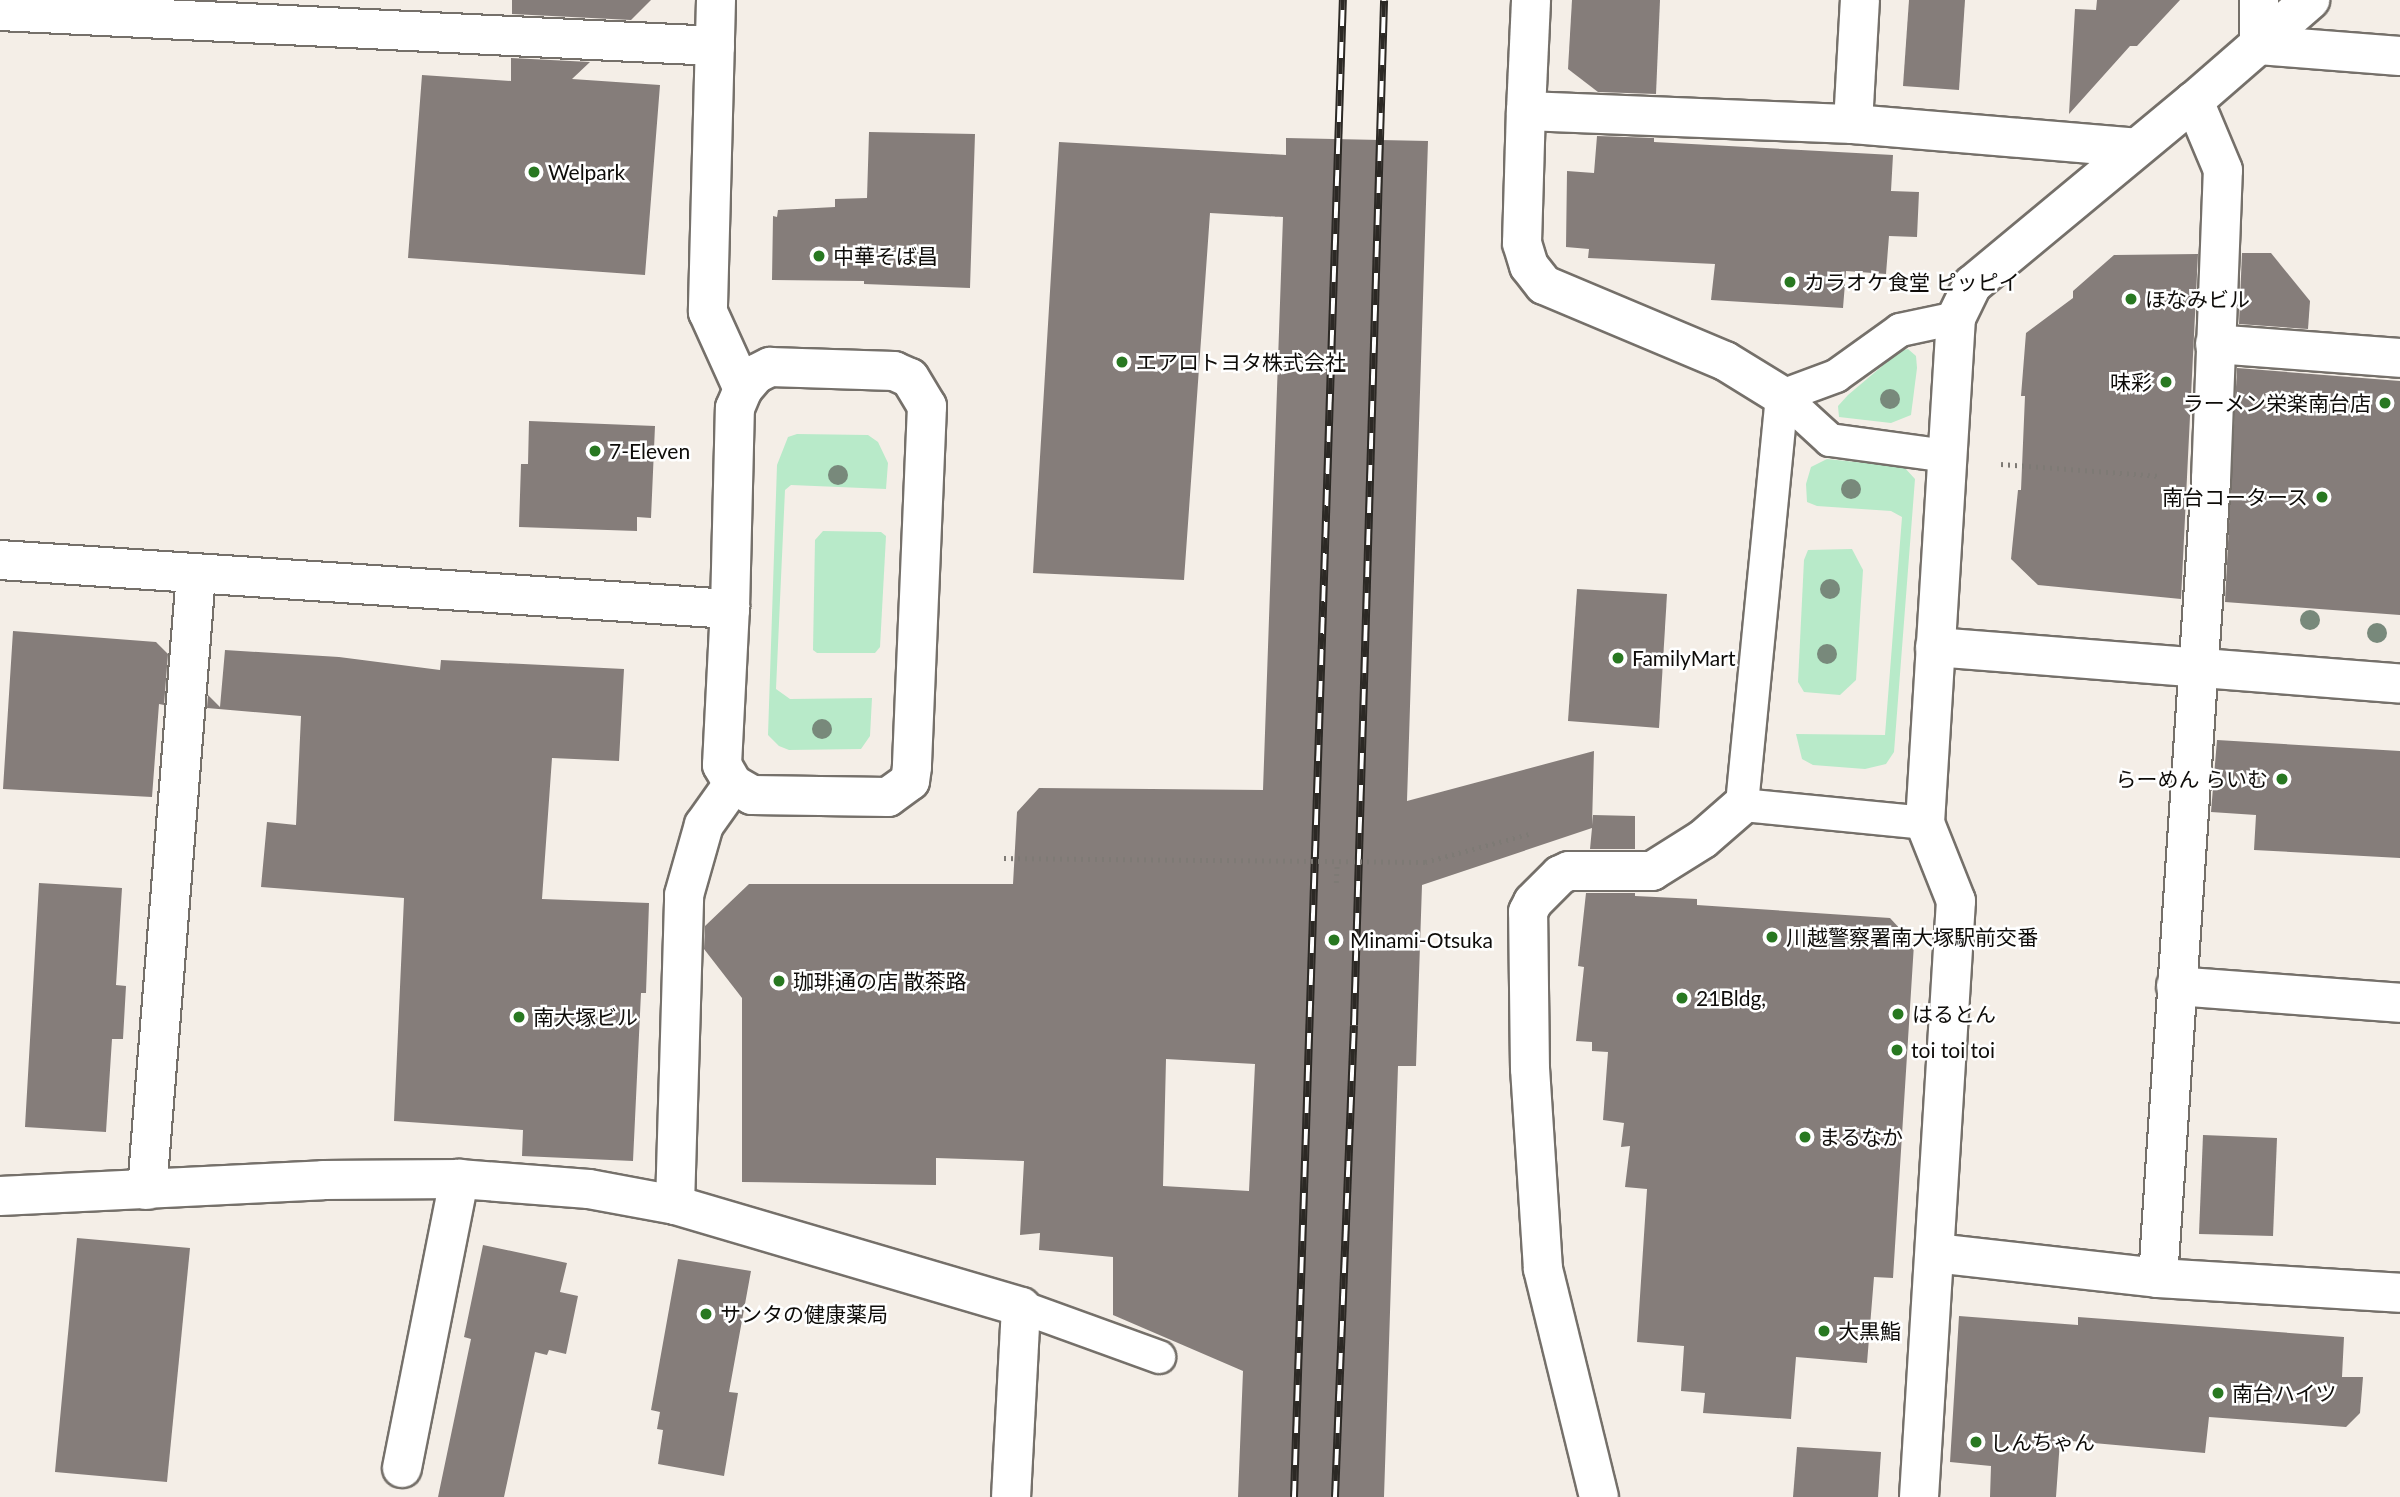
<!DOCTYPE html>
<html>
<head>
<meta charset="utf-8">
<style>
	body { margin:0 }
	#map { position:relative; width:2400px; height:1497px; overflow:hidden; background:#f4eee7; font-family:Lato,"Noto Sans JP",sans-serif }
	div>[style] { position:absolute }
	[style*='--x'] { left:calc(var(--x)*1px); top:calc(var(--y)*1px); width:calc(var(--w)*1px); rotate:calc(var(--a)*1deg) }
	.green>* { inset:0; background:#b8eac9 }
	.building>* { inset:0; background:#857d7a }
	.path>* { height:4.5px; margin-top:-2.25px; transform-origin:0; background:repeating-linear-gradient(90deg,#7e7a75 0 2px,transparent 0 7px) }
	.roads { filter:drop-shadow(2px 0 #75706a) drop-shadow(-2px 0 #75706a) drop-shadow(0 2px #75706a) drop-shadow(0 -2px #75706a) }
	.service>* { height:32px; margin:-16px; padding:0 16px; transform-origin:16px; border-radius:16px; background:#fff }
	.minor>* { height:38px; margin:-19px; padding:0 19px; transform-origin:19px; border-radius:19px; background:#fff }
	.tertiary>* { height:38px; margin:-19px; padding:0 19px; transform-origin:19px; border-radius:19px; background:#fff }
	.rail>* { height:8px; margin-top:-4px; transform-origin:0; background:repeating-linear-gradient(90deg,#fff 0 16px,#2c2925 0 32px); box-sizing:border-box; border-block:2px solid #2c2925 }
	.path-bridge>* { height:4.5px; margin-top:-2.25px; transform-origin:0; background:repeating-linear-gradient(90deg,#7e7a75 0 2px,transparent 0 7px) }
	.trees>* { width:20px; height:20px; margin:-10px; border-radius:50%; background:#78897b }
	.dots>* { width:19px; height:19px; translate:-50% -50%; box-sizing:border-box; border:4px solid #fff; border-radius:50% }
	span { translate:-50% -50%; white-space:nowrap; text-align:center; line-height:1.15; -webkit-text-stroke:5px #fff; paint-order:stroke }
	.poi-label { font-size:21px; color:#0e0c09 }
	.left { translate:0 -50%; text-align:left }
	.right { translate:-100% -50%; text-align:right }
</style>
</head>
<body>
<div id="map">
	<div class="green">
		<i style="clip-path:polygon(1908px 349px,1916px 356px,1917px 368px,1911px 415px,1891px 423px,1839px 417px,1838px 406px,1848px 395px,1900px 351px)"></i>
		<i style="clip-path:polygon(797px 434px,868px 435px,878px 442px,888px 463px,886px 489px,791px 485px,785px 490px,776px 689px,790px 699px,872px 698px,870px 736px,861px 749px,789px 750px,779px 746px,768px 735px,777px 465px,788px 437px)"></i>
		<i style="clip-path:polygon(1827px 459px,1904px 467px,1915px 479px,1894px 752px,1886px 764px,1865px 769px,1813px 765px,1802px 759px,1796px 734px,1885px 735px,1902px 517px,1891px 511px,1817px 506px,1807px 502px,1806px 484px,1811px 467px)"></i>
		<i style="clip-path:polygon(823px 531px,881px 532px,886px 536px,880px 647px,875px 653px,817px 653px,813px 650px,815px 540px)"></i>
		<i style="clip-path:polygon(1852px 549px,1863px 570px,1856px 680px,1840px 695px,1804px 692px,1798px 682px,1804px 560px,1808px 550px)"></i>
	</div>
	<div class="building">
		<i style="clip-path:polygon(512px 0,651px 0,631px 20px,512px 14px)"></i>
		<i style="clip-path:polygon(1572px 0,1660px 0,1656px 94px,1598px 92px,1568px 69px)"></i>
		<i style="clip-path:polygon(1909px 0,1965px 0,1959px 90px,1903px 86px)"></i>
		<i style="clip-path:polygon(2097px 0,2180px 0,2137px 46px,2130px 46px,2069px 114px,2075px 9px,2096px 10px)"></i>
		<i style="clip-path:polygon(511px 58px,590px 62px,572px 79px,660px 85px,645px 275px,408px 258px,422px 75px,511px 81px)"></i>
		<i style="clip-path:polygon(869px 132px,975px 134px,970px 288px,864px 284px,864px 281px,772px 280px,773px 216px,777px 217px,778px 210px,835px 207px,835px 199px,867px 198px)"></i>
		<i style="clip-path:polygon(1597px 136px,1654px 138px,1654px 142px,1893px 155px,1891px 191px,1919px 192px,1917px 237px,1889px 236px,1886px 274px,1846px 271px,1843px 308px,1711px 300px,1715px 264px,1588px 258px,1589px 249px,1566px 247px,1567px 171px,1594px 173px)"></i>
		<i style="clip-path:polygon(evenodd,1286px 138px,1428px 141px,1407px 801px,1594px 751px,1592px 825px,1593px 815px,1635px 816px,1635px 849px,1590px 849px,1592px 828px,1422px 885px,1416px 1066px,1398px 1066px,1384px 1497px,1238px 1497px,1243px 1371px,1113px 1315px,1113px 1257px,1039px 1250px,1040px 1233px,1020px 1235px,1024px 1161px,936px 1158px,936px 1185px,742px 1182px,742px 998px,704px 949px,705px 926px,749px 884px,1013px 884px,1017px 812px,1039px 788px,1263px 790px,1283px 217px,1210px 213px,1184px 580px,1033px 573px,1059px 142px,1286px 155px,1286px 138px,1166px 1059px,1255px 1064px,1249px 1191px,1163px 1186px,1166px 1059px)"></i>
		<i style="clip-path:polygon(2242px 253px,2271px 253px,2310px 301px,2308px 329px,2239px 324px)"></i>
		<i style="clip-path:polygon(2198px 254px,2181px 599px,2038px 585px,2011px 559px,2018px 490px,2021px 490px,2025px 396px,2021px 396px,2026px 333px,2073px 298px,2073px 291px,2114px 255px)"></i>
		<i style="clip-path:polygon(2237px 368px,2400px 381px,2400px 615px,2225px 602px)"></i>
		<i style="clip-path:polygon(529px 421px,655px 426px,651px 518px,637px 517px,637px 531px,519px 527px,521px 464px,528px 464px)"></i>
		<i style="clip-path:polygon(1577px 589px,1667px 594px,1659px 728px,1568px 721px)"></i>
		<i style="clip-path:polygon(13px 631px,156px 642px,168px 654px,164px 705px,159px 704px,152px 797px,3px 789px)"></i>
		<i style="clip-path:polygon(225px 650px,339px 657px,440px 670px,441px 660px,624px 669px,619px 761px,552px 758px,542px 899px,649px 903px,646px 993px,641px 993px,633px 1161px,522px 1156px,523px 1130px,394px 1121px,404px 898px,261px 887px,267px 822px,296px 825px,301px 716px,207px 708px,208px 695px,220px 707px)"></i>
		<i style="clip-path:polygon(2217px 740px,2400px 751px,2400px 858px,2254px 850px,2256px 815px,2211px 812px)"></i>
		<i style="clip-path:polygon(39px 883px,122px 888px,116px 985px,126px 986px,123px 1039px,112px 1039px,106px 1132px,25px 1127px)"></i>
		<i style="clip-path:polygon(1586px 893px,1635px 893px,1635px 896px,1697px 899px,1697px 905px,1890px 918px,1914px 944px,1893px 1278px,1874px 1277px,1867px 1363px,1796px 1357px,1791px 1419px,1703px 1413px,1705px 1393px,1681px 1391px,1684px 1346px,1637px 1342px,1647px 1189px,1625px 1187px,1630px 1146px,1621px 1147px,1624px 1123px,1603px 1120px,1608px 1052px,1592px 1051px,1592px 1042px,1576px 1041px,1584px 967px,1578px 966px)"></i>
		<i style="clip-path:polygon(2203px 1135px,2277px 1138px,2273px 1236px,2199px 1234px)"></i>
		<i style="clip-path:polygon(77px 1238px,190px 1248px,167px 1482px,55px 1472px)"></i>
		<i style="clip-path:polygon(483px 1245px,567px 1263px,560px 1292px,578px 1296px,566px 1354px,549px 1350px,547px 1355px,535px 1352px,504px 1497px,438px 1497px,471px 1339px,464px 1337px)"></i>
		<i style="clip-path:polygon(678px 1259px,751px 1271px,729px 1392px,738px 1393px,724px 1476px,658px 1464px,663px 1430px,657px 1429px,660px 1412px,651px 1410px)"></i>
		<i style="clip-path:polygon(1959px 1316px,2078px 1325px,2078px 1317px,2344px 1337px,2342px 1377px,2363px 1377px,2360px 1413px,2346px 1427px,2209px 1417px,2205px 1453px,2060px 1440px,2056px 1497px,1990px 1497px,1991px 1466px,1950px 1462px)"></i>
		<i style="clip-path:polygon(1797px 1447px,1881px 1452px,1878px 1497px,1793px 1497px)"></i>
	</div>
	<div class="path">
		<i style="--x:2001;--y:464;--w:160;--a:4.3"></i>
		<i style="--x:1004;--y:858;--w:202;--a:0.6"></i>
		<i style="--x:1425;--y:862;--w:108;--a:-15.1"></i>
		<i style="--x:1336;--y:883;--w:21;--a:-87"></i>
	</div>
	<div class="roads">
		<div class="service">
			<i style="--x:1782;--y:396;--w:411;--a:95.6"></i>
			<i style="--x:1742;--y:805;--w:184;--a:5.6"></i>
			<i style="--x:1782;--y:396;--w:58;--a:-20.3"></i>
			<i style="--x:1836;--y:376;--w:79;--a:-35.7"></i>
			<i style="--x:1900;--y:330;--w:57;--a:-12.1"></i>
			<i style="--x:1782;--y:396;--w:65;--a:42.5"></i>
			<i style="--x:1830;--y:440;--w:118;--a:7.8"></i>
			<i style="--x:1021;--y:1307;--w:147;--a:19.9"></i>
		</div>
		<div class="minor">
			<i style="--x:716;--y:0;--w:312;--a:91.5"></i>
			<i style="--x:708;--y:312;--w:85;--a:65.6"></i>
			<i style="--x:2259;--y:0;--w:45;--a:90"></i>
			<i style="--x:2259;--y:45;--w:141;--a:4.5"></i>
			<i style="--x:0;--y:11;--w:716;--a:2.8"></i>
			<i style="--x:1853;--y:124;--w:124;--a:-86.8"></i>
			<i style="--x:2215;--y:344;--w:186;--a:4.3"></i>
			<i style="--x:1782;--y:396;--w:67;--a:-148.4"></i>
			<i style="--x:1725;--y:361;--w:196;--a:-157.2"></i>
			<i style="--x:1544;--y:285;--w:24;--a:-128"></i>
			<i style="--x:1529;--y:266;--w:24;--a:-107"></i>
			<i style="--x:1522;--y:243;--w:132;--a:-88.3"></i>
			<i style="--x:1526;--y:111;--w:327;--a:2.3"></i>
			<i style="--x:1853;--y:124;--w:284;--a:4.8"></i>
			<i style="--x:2176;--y:986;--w:225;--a:4.3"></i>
			<i style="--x:147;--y:1190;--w:618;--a:-85.45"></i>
			<i style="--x:0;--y:1196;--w:323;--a:-2.8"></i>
			<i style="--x:323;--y:1180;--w:136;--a:-0.4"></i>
			<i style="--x:459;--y:1179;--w:130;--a:4.4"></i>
			<i style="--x:589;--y:1189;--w:87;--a:10.5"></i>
			<i style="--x:675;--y:1205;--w:361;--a:16.4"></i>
			<i style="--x:1021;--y:1307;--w:190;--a:93"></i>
			<i style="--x:675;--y:1205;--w:310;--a:-88.3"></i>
			<i style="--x:684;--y:895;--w:73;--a:-74.1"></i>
			<i style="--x:704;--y:825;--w:50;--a:-54.7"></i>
			<i style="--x:1935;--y:1253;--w:224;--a:6.4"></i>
			<i style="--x:2158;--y:1278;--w:242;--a:3.5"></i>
			<i style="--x:2158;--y:1278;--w:800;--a:-86.2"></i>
			<i style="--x:2211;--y:480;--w:310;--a:-87.8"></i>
			<i style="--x:2223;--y:170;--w:75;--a:-112.8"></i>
			<i style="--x:402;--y:1468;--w:295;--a:-78.8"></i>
			<i style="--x:1599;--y:1497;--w:235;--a:-103.8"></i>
			<i style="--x:1543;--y:1269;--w:200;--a:-93.7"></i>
			<i style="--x:1530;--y:1069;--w:157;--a:-90.7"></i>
			<i style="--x:1528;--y:912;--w:11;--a:-63"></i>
			<i style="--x:1533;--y:902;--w:38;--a:-45"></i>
			<i style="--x:1560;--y:875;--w:10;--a:-24"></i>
			<i style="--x:1569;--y:871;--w:83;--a:0"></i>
			<i style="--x:1652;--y:871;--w:60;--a:-32.1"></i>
			<i style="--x:1703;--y:839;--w:52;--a:-41.1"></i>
		</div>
		<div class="tertiary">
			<i style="--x:1526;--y:111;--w:111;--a:-87.4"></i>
			<i style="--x:770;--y:367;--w:124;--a:1.8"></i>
			<i style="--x:894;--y:371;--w:17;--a:24"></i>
			<i style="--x:910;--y:378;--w:33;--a:59"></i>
			<i style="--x:927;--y:406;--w:361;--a:92.4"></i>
			<i style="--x:912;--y:767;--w:14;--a:98"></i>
			<i style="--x:910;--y:781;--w:27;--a:144"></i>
			<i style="--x:888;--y:797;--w:136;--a:-179.2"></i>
			<i style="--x:752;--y:795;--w:22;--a:-150"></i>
			<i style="--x:733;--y:784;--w:22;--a:-120"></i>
			<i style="--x:722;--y:765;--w:156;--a:-87.1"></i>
			<i style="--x:730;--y:609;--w:201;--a:-88.6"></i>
			<i style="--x:735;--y:408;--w:21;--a:-67"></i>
			<i style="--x:743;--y:389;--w:20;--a:-49"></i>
			<i style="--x:756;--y:374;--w:16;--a:-27"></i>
			<i style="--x:0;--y:560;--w:732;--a:3.84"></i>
			<i style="--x:1935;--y:647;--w:466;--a:4.5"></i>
			<i style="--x:1919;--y:1497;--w:597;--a:-86.45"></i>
			<i style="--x:1956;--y:901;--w:84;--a:-111.7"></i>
			<i style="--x:1925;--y:823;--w:506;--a:-86.49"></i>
			<i style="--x:1956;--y:318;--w:37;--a:-64"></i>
			<i style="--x:1972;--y:285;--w:288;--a:-39.7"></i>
			<i style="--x:2194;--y:101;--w:154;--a:-41"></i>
		</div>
	</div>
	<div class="rail">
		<i style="--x:1294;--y:1497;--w:1498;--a:-88.13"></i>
		<i style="--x:1335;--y:1497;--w:472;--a:-87.7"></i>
		<i style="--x:1354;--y:1025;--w:1025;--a:-88.32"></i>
	</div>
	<div class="path-bridge">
		<i style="--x:1206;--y:860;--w:219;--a:0.5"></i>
	</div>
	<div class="trees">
		<i style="left:1890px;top:399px"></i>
		<i style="left:838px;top:475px"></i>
		<i style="left:1851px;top:489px"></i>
		<i style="left:1830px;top:589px"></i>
		<i style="left:2310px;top:620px"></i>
		<i style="left:2377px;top:633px"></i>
		<i style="left:1827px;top:654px"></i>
		<i style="left:822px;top:729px"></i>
	</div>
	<div class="dots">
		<i style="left:534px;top:172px;background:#287821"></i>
		<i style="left:819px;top:256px;background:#287821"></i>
		<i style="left:1790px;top:282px;background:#287821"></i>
		<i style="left:2131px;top:299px;background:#287821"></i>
		<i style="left:1122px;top:362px;background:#287821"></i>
		<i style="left:2166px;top:382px;background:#287821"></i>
		<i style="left:2385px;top:403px;background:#287821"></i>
		<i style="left:595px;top:451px;background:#287821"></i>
		<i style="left:2322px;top:497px;background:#287821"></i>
		<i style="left:1618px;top:658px;background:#287821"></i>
		<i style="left:2282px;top:779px;background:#287821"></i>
		<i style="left:1772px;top:937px;background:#287821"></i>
		<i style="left:1334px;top:940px;background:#287821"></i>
		<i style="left:779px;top:981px;background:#287821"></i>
		<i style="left:1682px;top:998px;background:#287821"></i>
		<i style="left:1898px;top:1014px;background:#287821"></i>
		<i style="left:519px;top:1017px;background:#287821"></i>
		<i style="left:1897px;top:1050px;background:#287821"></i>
		<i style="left:1805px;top:1137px;background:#287821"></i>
		<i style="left:706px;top:1314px;background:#287821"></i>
		<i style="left:1824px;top:1331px;background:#287821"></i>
		<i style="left:2218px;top:1393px;background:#287821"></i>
		<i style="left:1976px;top:1442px;background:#287821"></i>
	</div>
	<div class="poi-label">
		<span class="left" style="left:548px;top:172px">Welpark</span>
		<span class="left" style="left:833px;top:256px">中華そば昌</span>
		<span class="left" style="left:1804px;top:282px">カラオケ食堂 ピッピイ</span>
		<span class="left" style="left:2145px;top:299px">ほなみビル</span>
		<span class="left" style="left:1136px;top:362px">エアロトヨタ株式会社</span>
		<span class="right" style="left:2152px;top:382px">味彩</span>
		<span class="right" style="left:2371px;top:403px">ラーメン栄楽南台店</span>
		<span class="left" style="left:609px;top:451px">7-Eleven</span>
		<span class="right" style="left:2308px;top:497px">南台コータース</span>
		<span class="left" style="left:1632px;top:658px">FamilyMart</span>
		<span class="right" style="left:2268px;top:779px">らーめん らいむ</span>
		<span class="left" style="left:1786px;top:937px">川越警察署南大塚駅前交番</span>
		<span class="left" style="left:1350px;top:940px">Minami-Otsuka</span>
		<span class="left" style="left:793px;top:981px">珈琲通の店 散茶路</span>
		<span class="left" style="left:1696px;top:998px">21Bldg,</span>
		<span class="left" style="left:1912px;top:1014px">はるとん</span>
		<span class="left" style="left:533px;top:1017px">南大塚ビル</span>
		<span class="left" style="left:1911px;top:1050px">toi toi toi</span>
		<span class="left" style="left:1819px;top:1137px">まるなか</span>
		<span class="left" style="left:720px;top:1314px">サンタの健康薬局</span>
		<span class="left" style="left:1838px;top:1331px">大黒鮨</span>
		<span class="left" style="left:2232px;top:1393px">南台ハイツ</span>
		<span class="left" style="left:1990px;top:1442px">しんちゃん</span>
	</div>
</div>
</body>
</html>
